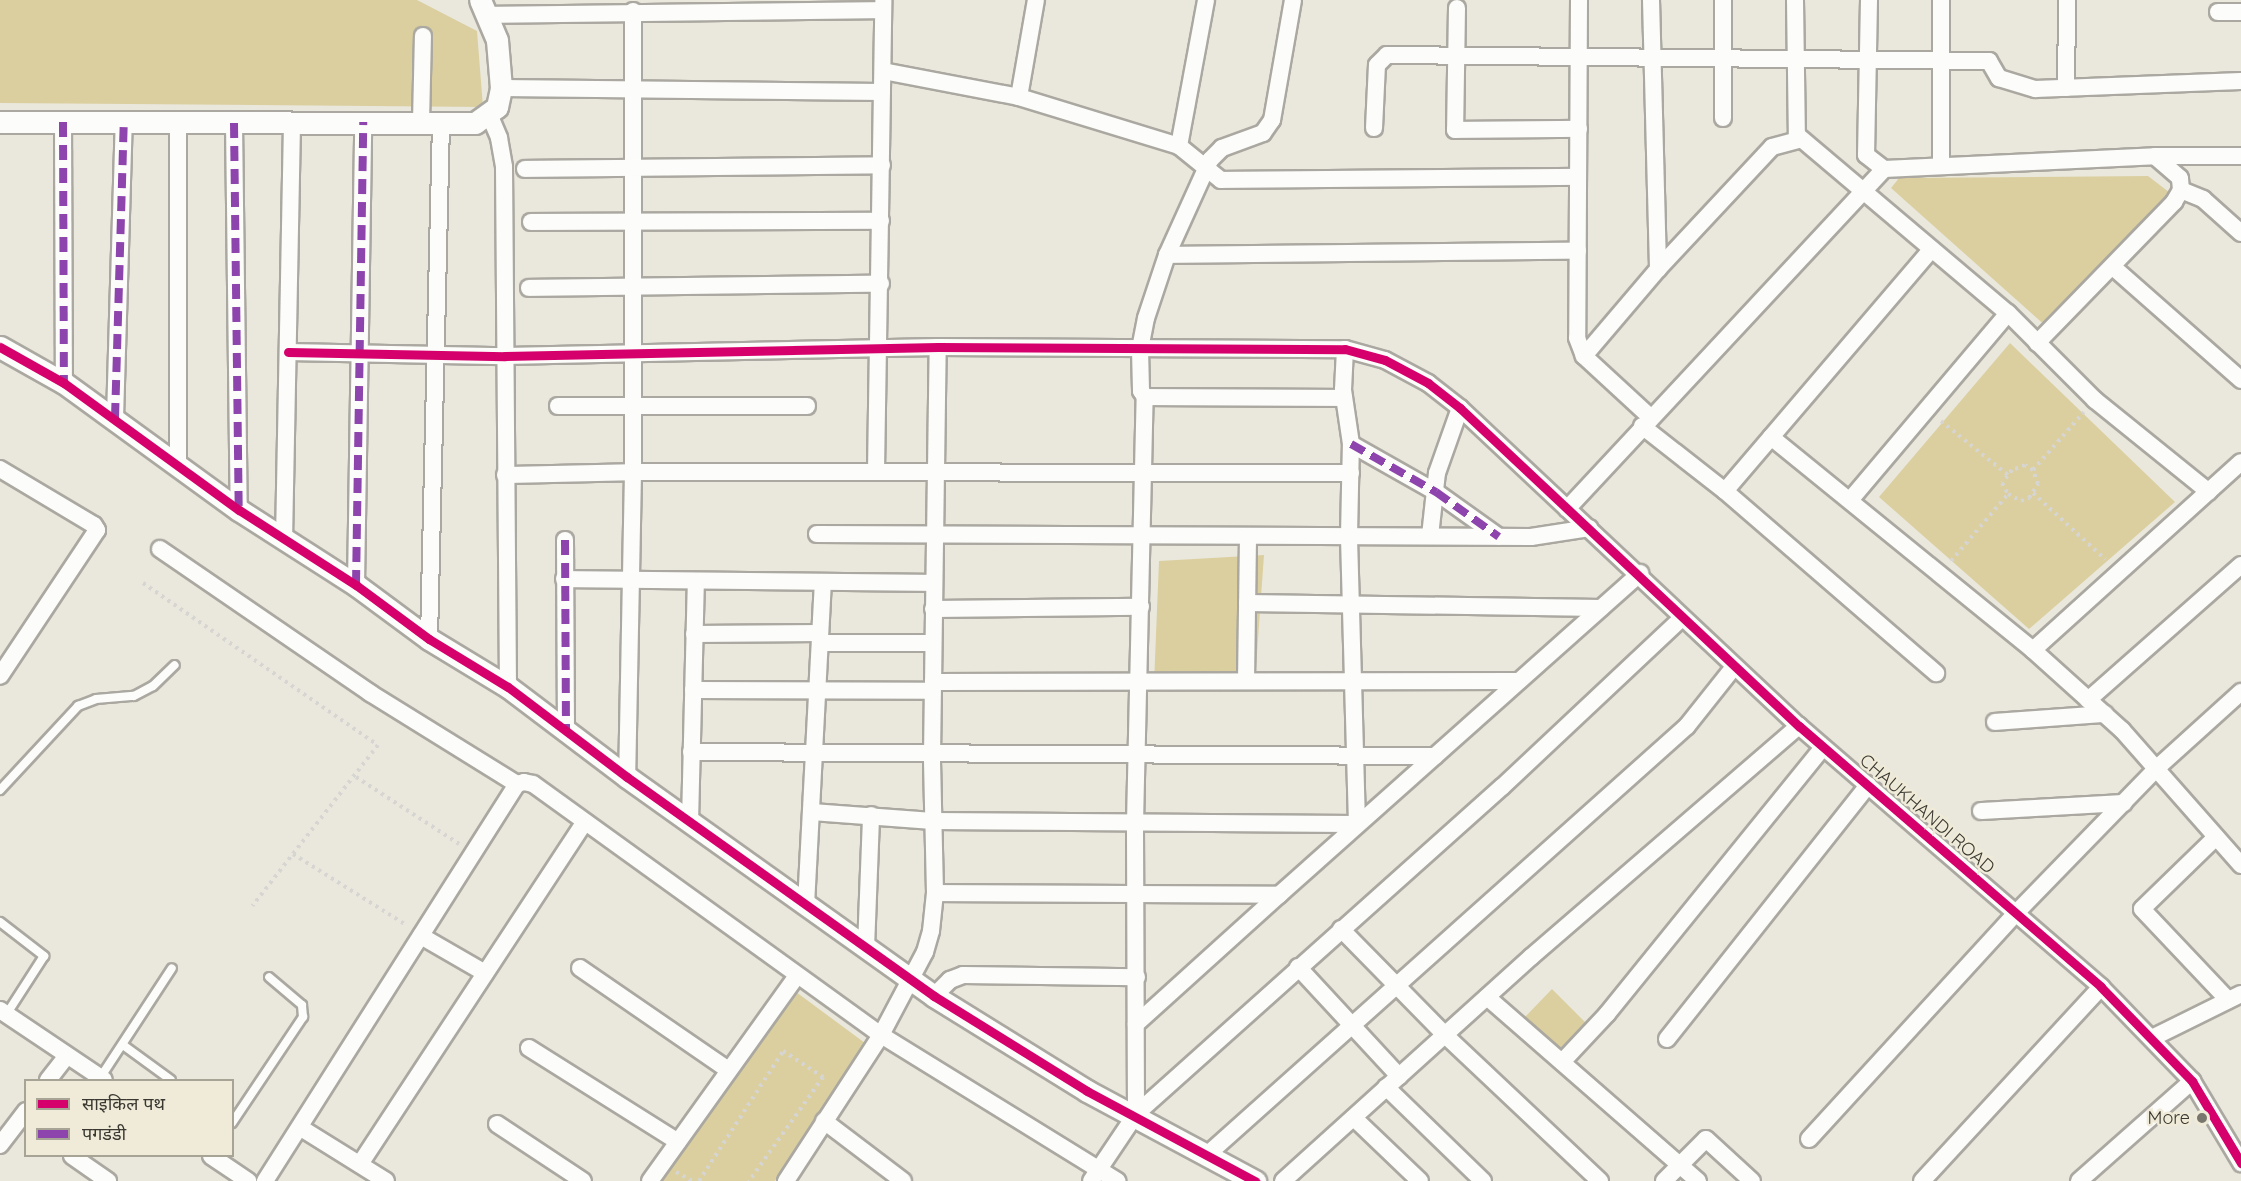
<!DOCTYPE html>
<html>
<head>
<meta charset="utf-8">
<style>
	body { margin:0 }
	#map { position:relative; width:2241px; height:1181px; overflow:hidden; background:#eae8dd; font-family:Quicksand,"Noto Sans Devanagari",sans-serif }
	div>[style] { position:absolute }
	[style*='--x'] { left:calc(var(--x)*1px); top:calc(var(--y)*1px); width:calc(var(--w)*1px); rotate:calc(var(--a)*1deg) }
	.green>* { inset:0; background:#dbcfa0 }
	.path>* { height:4px; margin-top:-2px; transform-origin:0; background:repeating-linear-gradient(90deg,#d6d5d2 0 3px,transparent 0 7.5px) }
	.roads { filter:drop-shadow(2px 0 #aaa8a0) drop-shadow(-2px 0 #aaa8a0) drop-shadow(0 2px #aaa8a0) drop-shadow(0 -2px #aaa8a0) }
	.service>* { height:8px; margin:-4px; padding:0 4px; transform-origin:4px; border-radius:4px; background:#fcfcfa }
	.minor>* { height:16px; margin:-8px; padding:0 8px; transform-origin:8px; border-radius:8px; background:#fcfcfa }
	.tertiary>* { height:21px; margin:-10.5px; padding:0 10.5px; transform-origin:10.5px; border-radius:10.5px; background:#fcfcfa }
	.quiet>* { height:8px; margin-top:-4px; transform-origin:0; background:repeating-linear-gradient(90deg,#8e44ad 0 15px,transparent 0 23px) }
	.cycleway>* { height:9px; margin:-4.5px; padding:0 4.5px; transform-origin:4.5px; border-radius:4.5px; background:#d6006c }
	.dots>* { width:16px; height:16px; translate:-50% -50%; box-sizing:border-box; border:3px solid #efebd8; border-radius:50% }
	span { translate:-50% -50%; white-space:nowrap; text-align:center; line-height:1.15; -webkit-text-stroke:5px #efebd8; paint-order:stroke }
	.street-label { font-size:18px; color:#3a3831 }
	.poi-label { font-size:18px; color:#3a3831 }
	.right { translate:-100% -50%; text-align:right }
	.legend { position:absolute; left:24px; top:1079px; width:210px; height:78px; box-sizing:border-box; background:#efebd8; border:2px solid #a7a395; margin:0; padding:8px 10px; list-style:none; font-size:18px; color:#3a3831 }
	.legend li { display:flex; align-items:center; gap:12px; height:30px }
	.legend b { width:30px; border:2px solid #a7a395 }
</style>
</head>
<body>
<div id="map">
	<div class="green">
		<i style="clip-path:polygon(0 0,417px 0,477px 31px,483px 107px,0 103px)"></i>
		<i style="clip-path:polygon(2148px 176px,2178px 199px,2048px 328px,1891px 188px,1899px 178px)"></i>
		<i style="clip-path:polygon(2010px 343px,2175px 502px,2029px 629px,1879px 497px)"></i>
		<i style="clip-path:polygon(1264px 555px,1255px 681px,1154px 683px,1159px 561px)"></i>
		<i style="clip-path:polygon(1552px 989px,1596px 1033px,1571px 1059px,1525px 1017px)"></i>
		<i style="clip-path:polygon(796px 992px,865px 1043px,775px 1181px,661px 1181px)"></i>
	</div>
	<div class="path">
		<i style="--x:1941;--y:421;--w:86;--a:38.9"></i>
		<i style="--x:2033;--y:470;--w:77;--a:-48.7"></i>
		<i style="--x:2033;--y:493;--w:98;--a:42.5"></i>
		<i style="--x:1951;--y:561;--w:88;--a:-49.6"></i>
		<i style="--x:2008;--y:494;--w:15;--a:28"></i>
		<i style="--x:2021;--y:501;--w:9;--a:-21"></i>
		<i style="--x:2029;--y:498;--w:17;--a:-57"></i>
		<i style="--x:2038;--y:484;--w:15;--a:-110"></i>
		<i style="--x:2033;--y:470;--w:9;--a:-148"></i>
		<i style="--x:2025;--y:465;--w:14;--a:159"></i>
		<i style="--x:2012;--y:470;--w:16;--a:128"></i>
		<i style="--x:2002;--y:483;--w:13;--a:61"></i>
		<i style="--x:143;--y:583;--w:285;--a:34.6"></i>
		<i style="--x:378;--y:745;--w:204;--a:128"></i>
		<i style="--x:356;--y:777;--w:123;--a:33"></i>
		<i style="--x:293;--y:854;--w:133;--a:32.1"></i>
		<i style="--x:676;--y:1172;--w:18;--a:29"></i>
		<i style="--x:699;--y:1181;--w:155;--a:-57.1"></i>
		<i style="--x:783;--y:1051;--w:48;--a:33"></i>
		<i style="--x:823;--y:1077;--w:128;--a:125.4"></i>
	</div>
	<div class="roads">
		<div class="service">
			<i style="--x:0;--y:790;--w:115;--a:-47.1"></i>
			<i style="--x:78;--y:706;--w:19;--a:-21"></i>
			<i style="--x:96;--y:699;--w:38;--a:-5"></i>
			<i style="--x:134;--y:696;--w:21;--a:-28"></i>
			<i style="--x:153;--y:686;--w:30;--a:-44"></i>
			<i style="--x:0;--y:922;--w:56;--a:37.7"></i>
			<i style="--x:44;--y:956;--w:70;--a:122.8"></i>
			<i style="--x:123;--y:1045;--w:59;--a:36.1"></i>
			<i style="--x:100;--y:1078;--w:131;--a:-56.8"></i>
			<i style="--x:232;--y:1123;--w:128;--a:-56.2"></i>
			<i style="--x:303;--y:1017;--w:12;--a:-95"></i>
			<i style="--x:302;--y:1005;--w:43;--a:-139.7"></i>
		</div>
		<div class="minor">
			<i style="--x:1293;--y:0;--w:122;--a:99.9"></i>
			<i style="--x:1272;--y:120;--w:16;--a:125"></i>
			<i style="--x:1263;--y:133;--w:44;--a:159.9"></i>
			<i style="--x:1222;--y:148;--w:17;--a:135"></i>
			<i style="--x:1210;--y:160;--w:104;--a:114.4"></i>
			<i style="--x:1167;--y:255;--w:66;--a:108.4"></i>
			<i style="--x:1146;--y:318;--w:32;--a:101"></i>
			<i style="--x:1140;--y:349;--w:42;--a:88.6"></i>
			<i style="--x:1141;--y:391;--w:7;--a:56"></i>
			<i style="--x:1145;--y:397;--w:199;--a:0.3"></i>
			<i style="--x:1579;--y:0;--w:338;--a:90.3"></i>
			<i style="--x:1577;--y:338;--w:19;--a:69"></i>
			<i style="--x:1584;--y:356;--w:90;--a:42.7"></i>
			<i style="--x:1651;--y:0;--w:269;--a:88.5"></i>
			<i style="--x:1723;--y:0;--w:118;--a:90"></i>
			<i style="--x:1795;--y:0;--w:135;--a:89.2"></i>
			<i style="--x:1797;--y:135;--w:276;--a:40.2"></i>
			<i style="--x:2008;--y:313;--w:123;--a:45"></i>
			<i style="--x:2095;--y:400;--w:146;--a:38.9"></i>
			<i style="--x:1869;--y:0;--w:155;--a:91.1"></i>
			<i style="--x:1866;--y:155;--w:23;--a:38"></i>
			<i style="--x:1457;--y:8;--w:122;--a:90.9"></i>
			<i style="--x:1455;--y:130;--w:124;--a:-0.5"></i>
			<i style="--x:633;--y:11;--w:461;--a:90"></i>
			<i style="--x:633;--y:472;--w:718;--a:0.08"></i>
			<i style="--x:2218;--y:12;--w:23;--a:0"></i>
			<i style="--x:487;--y:15;--w:396;--a:-0.7"></i>
			<i style="--x:883;--y:71;--w:138;--a:10.8"></i>
			<i style="--x:1019;--y:97;--w:167;--a:17"></i>
			<i style="--x:1179;--y:146;--w:54;--a:39"></i>
			<i style="--x:1221;--y:180;--w:357;--a:-0.5"></i>
			<i style="--x:501;--y:88;--w:381;--a:0.6"></i>
			<i style="--x:2066;--y:88;--w:88;--a:-89.3"></i>
			<i style="--x:1019;--y:97;--w:98;--a:-80.1"></i>
			<i style="--x:489;--y:114;--w:26;--a:67"></i>
			<i style="--x:499;--y:138;--w:29;--a:80"></i>
			<i style="--x:504;--y:167;--w:520;--a:89.56"></i>
			<i style="--x:63;--y:122;--w:261;--a:89.8"></i>
			<i style="--x:421;--y:122;--w:86;--a:-88.7"></i>
			<i style="--x:178;--y:123;--w:341;--a:90"></i>
			<i style="--x:234;--y:123;--w:387;--a:89.3"></i>
			<i style="--x:1374;--y:128;--w:63;--a:-87.3"></i>
			<i style="--x:1377;--y:65;--w:14;--a:-45"></i>
			<i style="--x:1387;--y:55;--w:602;--a:0.57"></i>
			<i style="--x:1989;--y:61;--w:20;--a:60"></i>
			<i style="--x:1999;--y:78;--w:38;--a:17"></i>
			<i style="--x:2035;--y:89;--w:206;--a:-2.2"></i>
			<i style="--x:1179;--y:146;--w:148;--a:-79.5"></i>
			<i style="--x:1941;--y:166;--w:166;--a:-90"></i>
			<i style="--x:525;--y:169;--w:357;--a:-0.6"></i>
			<i style="--x:2181;--y:190;--w:24;--a:22"></i>
			<i style="--x:2203;--y:199;--w:51;--a:41.8"></i>
			<i style="--x:531;--y:222;--w:350;--a:-0.2"></i>
			<i style="--x:1167;--y:255;--w:411;--a:-0.6"></i>
			<i style="--x:2113;--y:267;--w:171;--a:41.4"></i>
			<i style="--x:529;--y:288;--w:352;--a:-0.7"></i>
			<i style="--x:2037;--y:343;--w:197;--a:-45.8"></i>
			<i style="--x:2174;--y:202;--w:14;--a:-60"></i>
			<i style="--x:2181;--y:190;--w:12;--a:-95"></i>
			<i style="--x:2180;--y:178;--w:33;--a:-139"></i>
			<i style="--x:288;--y:352;--w:217;--a:1.1"></i>
			<i style="--x:505;--y:356;--w:433;--a:-1.2"></i>
			<i style="--x:938;--y:347;--w:407;--a:0.3"></i>
			<i style="--x:1345;--y:349;--w:41;--a:15.4"></i>
			<i style="--x:1385;--y:360;--w:49;--a:28.1"></i>
			<i style="--x:1428;--y:383;--w:41;--a:38"></i>
			<i style="--x:1460;--y:408;--w:465;--a:43.2"></i>
			<i style="--x:1799;--y:726;--w:399;--a:40.8"></i>
			<i style="--x:2101;--y:987;--w:131;--a:45.9"></i>
			<i style="--x:2192;--y:1081;--w:96;--a:59.1"></i>
			<i style="--x:1584;--y:356;--w:114;--a:-49.6"></i>
			<i style="--x:1658;--y:269;--w:167;--a:-46.9"></i>
			<i style="--x:1772;--y:147;--w:30;--a:-15"></i>
			<i style="--x:558;--y:406;--w:249;--a:0"></i>
			<i style="--x:115;--y:418;--w:296;--a:-88.3"></i>
			<i style="--x:1642;--y:426;--w:105;--a:38.1"></i>
			<i style="--x:1725;--y:491;--w:279;--a:40.8"></i>
			<i style="--x:1771;--y:437;--w:338;--a:39.1"></i>
			<i style="--x:2033;--y:650;--w:120;--a:42"></i>
			<i style="--x:2122;--y:730;--w:180;--a:48.6"></i>
			<i style="--x:1351;--y:444;--w:98;--a:29.5"></i>
			<i style="--x:1436;--y:492;--w:77;--a:35.5"></i>
			<i style="--x:0;--y:469;--w:109;--a:30.8"></i>
			<i style="--x:94;--y:525;--w:6;--a:59"></i>
			<i style="--x:97;--y:530;--w:175;--a:123.6"></i>
			<i style="--x:876;--y:471;--w:471;--a:-89.1"></i>
			<i style="--x:505;--y:475;--w:128;--a:-1.3"></i>
			<i style="--x:633;--y:472;--w:305;--a:91.1"></i>
			<i style="--x:1725;--y:491;--w:318;--a:-49.5"></i>
			<i style="--x:1851;--y:499;--w:243;--a:-49.8"></i>
			<i style="--x:1567;--y:509;--w:465;--a:-47"></i>
			<i style="--x:1884;--y:169;--w:271;--a:-2.7"></i>
			<i style="--x:2155;--y:156;--w:86;--a:0"></i>
			<i style="--x:817;--y:534;--w:714;--a:0.24"></i>
			<i style="--x:1531;--y:537;--w:59;--a:-8.8"></i>
			<i style="--x:1430;--y:536;--w:63;--a:-83.7"></i>
			<i style="--x:1437;--y:473;--w:69;--a:-70.5"></i>
			<i style="--x:284;--y:540;--w:417;--a:-88.9"></i>
			<i style="--x:565;--y:540;--w:191;--a:89.7"></i>
			<i style="--x:160;--y:549;--w:255;--a:34.4"></i>
			<i style="--x:370;--y:693;--w:173;--a:31.8"></i>
			<i style="--x:564;--y:579;--w:369;--a:0.6"></i>
			<i style="--x:356;--y:585;--w:463;--a:-89.1"></i>
			<i style="--x:1247;--y:603;--w:354;--a:0.8"></i>
			<i style="--x:933;--y:609;--w:208;--a:-0.6"></i>
			<i style="--x:694;--y:634;--w:126;--a:-0.5"></i>
			<i style="--x:429;--y:639;--w:517;--a:-88.67"></i>
			<i style="--x:820;--y:643;--w:113;--a:0"></i>
			<i style="--x:2033;--y:650;--w:280;--a:-42.1"></i>
			<i style="--x:1246;--y:681;--w:145;--a:-89.2"></i>
			<i style="--x:933;--y:682;--w:586;--a:-0.1"></i>
			<i style="--x:693;--y:690;--w:239;--a:0.2"></i>
			<i style="--x:2088;--y:700;--w:204;--a:-41.4"></i>
			<i style="--x:1995;--y:722;--w:110;--a:-4.2"></i>
			<i style="--x:691;--y:752;--w:744;--a:0.31"></i>
			<i style="--x:1981;--y:811;--w:143;--a:-3.2"></i>
			<i style="--x:812;--y:812;--w:121;--a:4.3"></i>
			<i style="--x:933;--y:821;--w:424;--a:0.4"></i>
			<i style="--x:1357;--y:824;--w:288;--a:-91.6"></i>
			<i style="--x:1349;--y:536;--w:92;--a:-88.8"></i>
			<i style="--x:1351;--y:444;--w:55;--a:-98.4"></i>
			<i style="--x:1343;--y:390;--w:41;--a:-87.2"></i>
			<i style="--x:690;--y:822;--w:241;--a:-88.6"></i>
			<i style="--x:2216;--y:837;--w:103;--a:135.8"></i>
			<i style="--x:2142;--y:909;--w:125;--a:46.6"></i>
			<i style="--x:935;--y:893;--w:344;--a:0.3"></i>
			<i style="--x:1279;--y:895;--w:484;--a:-41.7"></i>
			<i style="--x:806;--y:905;--w:323;--a:-87"></i>
			<i style="--x:1341;--y:929;--w:148;--a:45.5"></i>
			<i style="--x:1445;--y:1035;--w:213;--a:43.3"></i>
			<i style="--x:421;--y:936;--w:74;--a:30"></i>
			<i style="--x:866;--y:948;--w:133;--a:-87.8"></i>
			<i style="--x:1298;--y:967;--w:149;--a:47.2"></i>
			<i style="--x:580;--y:968;--w:178;--a:34.5"></i>
			<i style="--x:934;--y:996;--w:23;--a:-45"></i>
			<i style="--x:950;--y:980;--w:14;--a:-21"></i>
			<i style="--x:963;--y:975;--w:174;--a:0.7"></i>
			<i style="--x:1487;--y:997;--w:280;--a:41.1"></i>
			<i style="--x:0;--y:1010;--w:125;--a:33.9"></i>
			<i style="--x:1136;--y:1024;--w:193;--a:-42.1"></i>
			<i style="--x:2154;--y:1037;--w:97;--a:-26.3"></i>
			<i style="--x:1667;--y:1039;--w:324;--a:-51.6"></i>
			<i style="--x:529;--y:1048;--w:176;--a:32.2"></i>
			<i style="--x:1562;--y:1062;--w:66;--a:-46.8"></i>
			<i style="--x:1607;--y:1014;--w:343;--a:-51"></i>
			<i style="--x:48;--y:1080;--w:29;--a:-52"></i>
			<i style="--x:1386;--y:1087;--w:135;--a:44.1"></i>
			<i style="--x:1136;--y:1114;--w:291;--a:-90.2"></i>
			<i style="--x:1135;--y:823;--w:426;--a:-88.7"></i>
			<i style="--x:1354;--y:1118;--w:91;--a:43.7"></i>
			<i style="--x:824;--y:1121;--w:99;--a:37.2"></i>
			<i style="--x:497;--y:1124;--w:103;--a:33.5"></i>
			<i style="--x:301;--y:1128;--w:100;--a:31.9"></i>
			<i style="--x:1809;--y:1139;--w:306;--a:-47.5"></i>
			<i style="--x:2016;--y:913;--w:204;--a:-45.8"></i>
			<i style="--x:2158;--y:767;--w:112;--a:-42.1"></i>
			<i style="--x:0;--y:1145;--w:43;--a:-52.6"></i>
			<i style="--x:1208;--y:1154;--w:642;--a:-41.78"></i>
			<i style="--x:1687;--y:726;--w:75;--a:-51.5"></i>
			<i style="--x:72;--y:1156;--w:44;--a:34.8"></i>
			<i style="--x:211;--y:1156;--w:45;--a:34"></i>
			<i style="--x:360;--y:1164;--w:408;--a:-56.7"></i>
			<i style="--x:265;--y:1181;--w:470;--a:-57.6"></i>
			<i style="--x:517;--y:784;--w:7;--a:-16"></i>
			<i style="--x:524;--y:782;--w:9;--a:13"></i>
			<i style="--x:533;--y:784;--w:429;--a:35.8"></i>
			<i style="--x:881;--y:1035;--w:278;--a:31.7"></i>
			<i style="--x:650;--y:1181;--w:252;--a:-54.4"></i>
			<i style="--x:786;--y:1181;--w:174;--a:-56.9"></i>
			<i style="--x:881;--y:1035;--w:94;--a:-62.1"></i>
			<i style="--x:925;--y:952;--w:22;--a:-74"></i>
			<i style="--x:931;--y:931;--w:38;--a:-84"></i>
			<i style="--x:935;--y:893;--w:137;--a:-91.3"></i>
			<i style="--x:932;--y:756;--w:409;--a:-89.2"></i>
			<i style="--x:1091;--y:1181;--w:81;--a:-56.1"></i>
			<i style="--x:1136;--y:1114;--w:491;--a:-41.8"></i>
			<i style="--x:1502;--y:787;--w:245;--a:-43.2"></i>
			<i style="--x:1283;--y:1181;--w:334;--a:-42.1"></i>
			<i style="--x:1531;--y:957;--w:354;--a:-40.8"></i>
			<i style="--x:1664;--y:1181;--w:59;--a:-45"></i>
			<i style="--x:1706;--y:1139;--w:62;--a:42.4"></i>
			<i style="--x:1922;--y:1181;--w:264;--a:-47.3"></i>
			<i style="--x:2079;--y:1181;--w:151;--a:-41.5"></i>
		</div>
		<div class="tertiary">
			<i style="--x:0;--y:122;--w:475;--a:0.1"></i>
			<i style="--x:475;--y:123;--w:27;--a:-36"></i>
			<i style="--x:497;--y:107;--w:19;--a:-78"></i>
			<i style="--x:501;--y:88;--w:48;--a:-94.8"></i>
			<i style="--x:497;--y:40;--w:43;--a:-113"></i>
			<i style="--x:0;--y:347;--w:73;--a:29.4"></i>
			<i style="--x:64;--y:383;--w:216;--a:36"></i>
			<i style="--x:239;--y:510;--w:139;--a:32.7"></i>
			<i style="--x:356;--y:585;--w:91;--a:36.5"></i>
			<i style="--x:429;--y:639;--w:92;--a:31.3"></i>
			<i style="--x:508;--y:687;--w:149;--a:37.1"></i>
			<i style="--x:627;--y:777;--w:377;--a:35.5"></i>
			<i style="--x:934;--y:996;--w:180;--a:31.8"></i>
			<i style="--x:1087;--y:1091;--w:191;--a:28.2"></i>
		</div>
	</div>
	<div class="quiet">
		<i style="--x:63;--y:122;--w:261;--a:89.8"></i>
		<i style="--x:234;--y:123;--w:387;--a:89.3"></i>
		<i style="--x:115;--y:418;--w:296;--a:-88.3"></i>
		<i style="--x:1351;--y:444;--w:98;--a:29.5"></i>
		<i style="--x:1436;--y:492;--w:77;--a:35.5"></i>
		<i style="--x:565;--y:540;--w:191;--a:89.7"></i>
		<i style="--x:356;--y:585;--w:463;--a:-89.1"></i>
	</div>
	<div class="cycleway">
		<i style="--x:0;--y:347;--w:73;--a:29.4"></i>
		<i style="--x:64;--y:383;--w:216;--a:36"></i>
		<i style="--x:239;--y:510;--w:139;--a:32.7"></i>
		<i style="--x:356;--y:585;--w:91;--a:36.5"></i>
		<i style="--x:429;--y:639;--w:92;--a:31.3"></i>
		<i style="--x:508;--y:687;--w:149;--a:37.1"></i>
		<i style="--x:627;--y:777;--w:377;--a:35.5"></i>
		<i style="--x:934;--y:996;--w:180;--a:31.8"></i>
		<i style="--x:1087;--y:1091;--w:191;--a:28.2"></i>
		<i style="--x:288;--y:352;--w:217;--a:1.1"></i>
		<i style="--x:505;--y:356;--w:433;--a:-1.2"></i>
		<i style="--x:938;--y:347;--w:407;--a:0.3"></i>
		<i style="--x:1345;--y:349;--w:41;--a:15.4"></i>
		<i style="--x:1385;--y:360;--w:49;--a:28.1"></i>
		<i style="--x:1428;--y:383;--w:41;--a:38"></i>
		<i style="--x:1460;--y:408;--w:465;--a:43.2"></i>
		<i style="--x:1799;--y:726;--w:399;--a:40.8"></i>
		<i style="--x:2101;--y:987;--w:131;--a:45.9"></i>
		<i style="--x:2192;--y:1081;--w:96;--a:59.1"></i>
	</div>
	<div class="dots">
		<i style="left:2202px;top:1118px;background:#78766d"></i>
	</div>
	<div class="street-label">
		<span style="left:1927px;top:814px;rotate:41deg">CHAUKHANDI ROAD</span>
	</div>
	<div class="poi-label">
		<span class="right" style="left:2190px;top:1118px">More</span>
	</div>
	<ul class="legend">
	<li><b style="height:8px;background:#d6006c"></b>साइकिल पथ</li>
	<li><b style="height:8px;background:#8e44ad"></b>पगडंडी</li>
	</ul>
</div>
</body>
</html>
